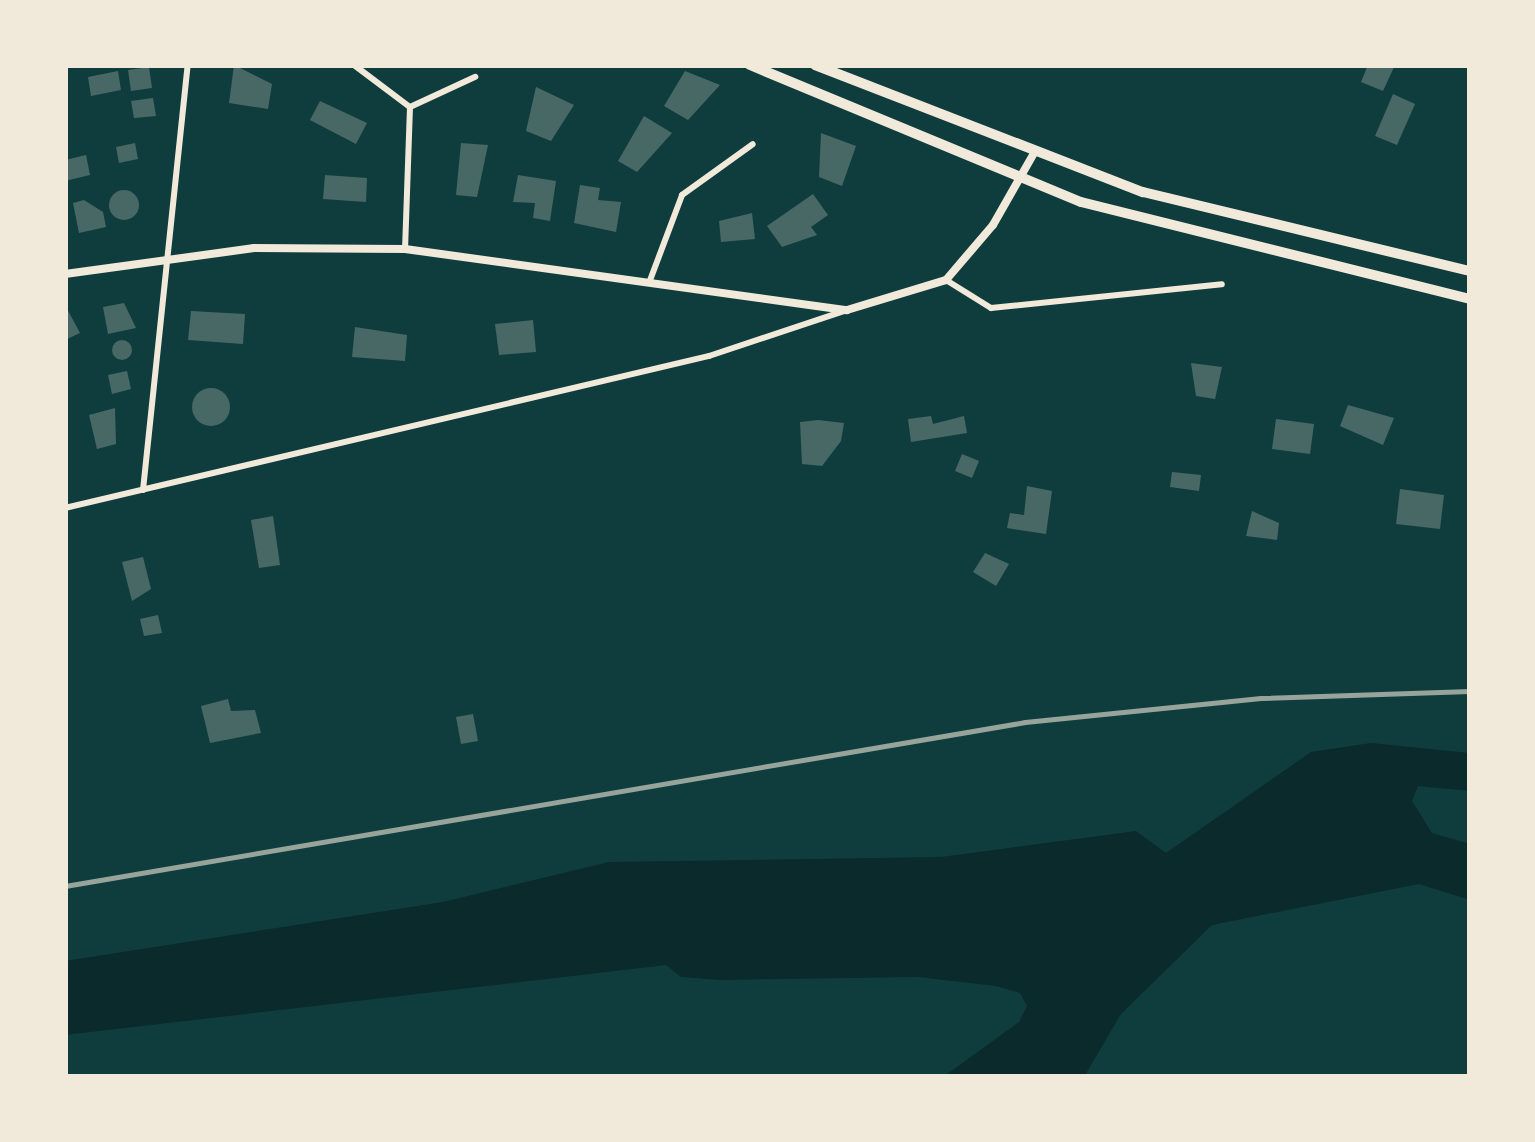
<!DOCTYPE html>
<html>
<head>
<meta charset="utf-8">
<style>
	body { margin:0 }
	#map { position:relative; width:1535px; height:1142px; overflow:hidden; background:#0f3d3e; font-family:Mulish,sans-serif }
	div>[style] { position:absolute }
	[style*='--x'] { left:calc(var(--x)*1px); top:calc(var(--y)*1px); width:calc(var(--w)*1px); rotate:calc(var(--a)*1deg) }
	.water>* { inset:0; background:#0a2a2b }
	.building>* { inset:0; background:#486865 }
	.round { border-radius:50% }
	.minor>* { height:6px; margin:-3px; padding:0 3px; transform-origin:3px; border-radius:3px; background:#f1e9da }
	.tertiary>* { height:8px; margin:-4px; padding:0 4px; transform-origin:4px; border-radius:4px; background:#f1e9da }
	.primary>* { height:10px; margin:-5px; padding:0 5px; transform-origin:5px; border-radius:5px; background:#f1e9da }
	.rail>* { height:5px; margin:-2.5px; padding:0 2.5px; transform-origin:2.5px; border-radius:2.5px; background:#97a49c }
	span { translate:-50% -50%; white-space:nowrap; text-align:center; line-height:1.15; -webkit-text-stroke:8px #f1e9da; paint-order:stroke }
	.frame { position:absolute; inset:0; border:68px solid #f1e9da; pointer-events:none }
</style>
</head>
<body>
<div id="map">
	<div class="water">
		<i style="clip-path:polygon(1371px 743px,1470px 753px,1470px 791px,1418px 786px,1412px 801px,1432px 833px,1470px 844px,1470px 900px,1419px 884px,1212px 925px,1121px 1014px,1084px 1077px,943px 1077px,1019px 1022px,1027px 1006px,1020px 993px,996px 986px,918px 977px,720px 980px,681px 977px,666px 965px,65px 1035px,65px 961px,443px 902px,609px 862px,941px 857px,1136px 831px,1166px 853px,1311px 752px)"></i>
	</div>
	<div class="building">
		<i style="clip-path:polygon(234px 65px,272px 84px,268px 109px,229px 103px)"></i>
		<i style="clip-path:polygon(1368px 65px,1395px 65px,1383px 91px,1361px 82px)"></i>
		<i style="clip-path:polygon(149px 67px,152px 88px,131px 91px,128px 70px)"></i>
		<i style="clip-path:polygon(118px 71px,121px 90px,91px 96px,88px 77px)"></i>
		<i style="clip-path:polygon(685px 71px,720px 85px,688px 120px,664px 106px)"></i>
		<i style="clip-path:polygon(536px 87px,574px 105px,551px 141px,526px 131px)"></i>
		<i style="clip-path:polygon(1393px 94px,1415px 104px,1397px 145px,1375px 136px)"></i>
		<i style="clip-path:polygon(153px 98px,156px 116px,134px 118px,131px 101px)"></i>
		<i style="clip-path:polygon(320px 101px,367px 123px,356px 144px,310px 120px)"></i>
		<i style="clip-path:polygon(644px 116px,672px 133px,637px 172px,618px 161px)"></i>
		<i style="clip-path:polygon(821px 133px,856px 146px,842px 186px,819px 177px)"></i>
		<i style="clip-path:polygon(135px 143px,138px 159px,119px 163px,116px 147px)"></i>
		<i style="clip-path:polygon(461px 143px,488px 145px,477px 197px,456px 195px)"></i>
		<i style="clip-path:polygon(86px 155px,90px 175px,65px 181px,65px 160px)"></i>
		<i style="clip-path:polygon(325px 175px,367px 178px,366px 202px,323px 199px)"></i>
		<i style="clip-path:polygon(518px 175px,556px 181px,550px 221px,533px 218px,535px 203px,513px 202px)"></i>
		<i style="clip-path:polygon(580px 185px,600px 188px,598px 200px,621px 202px,616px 232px,574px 223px)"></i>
		<i class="round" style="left:109px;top:190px;width:30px;height:30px"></i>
		<i style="clip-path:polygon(813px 194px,828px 215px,811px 227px,817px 235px,782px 247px,767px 226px)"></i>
		<i style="clip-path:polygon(84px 200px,103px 212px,106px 227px,79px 233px,73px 203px)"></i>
		<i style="clip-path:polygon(752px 213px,755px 239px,721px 242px,719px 221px)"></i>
		<i style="clip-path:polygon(124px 303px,136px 328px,108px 334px,103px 307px)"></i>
		<i style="clip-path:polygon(65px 305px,80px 333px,67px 339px,65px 360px)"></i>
		<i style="clip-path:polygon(191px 311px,245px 314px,243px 344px,188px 340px)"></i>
		<i style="clip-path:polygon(533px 320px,536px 352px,499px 355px,495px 324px)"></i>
		<i style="clip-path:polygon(355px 327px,407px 335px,405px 361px,352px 357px)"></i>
		<i class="round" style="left:112px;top:340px;width:20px;height:20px"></i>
		<i style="clip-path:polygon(1191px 363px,1222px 367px,1215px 399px,1196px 396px)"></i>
		<i style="clip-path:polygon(127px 371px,131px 389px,112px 394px,108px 375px)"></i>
		<i class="round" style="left:192px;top:388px;width:38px;height:38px"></i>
		<i style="clip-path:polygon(1348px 405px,1394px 418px,1383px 445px,1340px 426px)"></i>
		<i style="clip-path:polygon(115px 408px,116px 444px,97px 449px,89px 415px)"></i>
		<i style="clip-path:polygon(931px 416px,933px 424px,964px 416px,967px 433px,911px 442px,908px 419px)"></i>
		<i style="clip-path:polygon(1276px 419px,1314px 424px,1310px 454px,1272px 449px)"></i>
		<i style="clip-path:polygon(818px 420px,844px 423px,841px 441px,822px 466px,802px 464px,800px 422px)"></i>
		<i style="clip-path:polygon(962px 454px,979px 461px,972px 478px,955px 471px)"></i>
		<i style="clip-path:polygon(1172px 472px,1201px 475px,1199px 491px,1170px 487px)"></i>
		<i style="clip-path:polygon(1027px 486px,1052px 491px,1046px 534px,1007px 528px,1010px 513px,1024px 515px)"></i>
		<i style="clip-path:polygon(1400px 489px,1444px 495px,1440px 529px,1396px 524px)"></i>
		<i style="clip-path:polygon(1252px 511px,1279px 523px,1277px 540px,1246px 536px)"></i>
		<i style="clip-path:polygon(273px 516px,280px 565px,259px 568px,251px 520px)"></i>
		<i style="clip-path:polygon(985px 553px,1009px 564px,996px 586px,973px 572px)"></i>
		<i style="clip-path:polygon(143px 557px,151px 589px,132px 601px,122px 562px)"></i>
		<i style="clip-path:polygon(158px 615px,162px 633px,144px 636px,140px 619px)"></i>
		<i style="clip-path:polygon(228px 699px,231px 711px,255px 710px,261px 733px,210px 743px,201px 706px)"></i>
		<i style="clip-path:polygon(473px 714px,478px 741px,461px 744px,456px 717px)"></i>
	</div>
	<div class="minor">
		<i style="--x:354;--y:65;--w:70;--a:36.9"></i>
		<i style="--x:410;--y:107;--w:142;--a:92"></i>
		<i style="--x:410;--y:107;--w:72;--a:-24.8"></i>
		<i style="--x:946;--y:280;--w:53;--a:31.9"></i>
		<i style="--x:991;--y:308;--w:232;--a:-5.9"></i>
		<i style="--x:649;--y:283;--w:94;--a:-69.4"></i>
		<i style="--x:682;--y:195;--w:87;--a:-35.7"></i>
		<i style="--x:143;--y:490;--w:427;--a:-84"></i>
		<i style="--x:65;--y:508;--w:662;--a:-13.28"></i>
		<i style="--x:709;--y:356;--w:142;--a:-18.4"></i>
	</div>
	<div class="tertiary">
		<i style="--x:65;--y:274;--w:191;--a:-7.8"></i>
		<i style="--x:254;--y:248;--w:151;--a:0.4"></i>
		<i style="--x:405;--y:249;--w:446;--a:7.9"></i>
		<i style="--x:847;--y:310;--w:103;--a:-16.9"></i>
		<i style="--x:946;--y:280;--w:72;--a:-49.5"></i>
		<i style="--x:993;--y:225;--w:81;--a:-60.3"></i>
	</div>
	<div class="primary">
		<i style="--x:750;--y:65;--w:358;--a:22.5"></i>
		<i style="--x:1081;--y:202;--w:401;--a:14"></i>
		<i style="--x:815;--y:65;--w:352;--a:21.2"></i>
		<i style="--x:1143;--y:192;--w:336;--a:13.6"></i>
	</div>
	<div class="rail">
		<i style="--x:65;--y:886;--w:974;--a:-9.69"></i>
		<i style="--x:1025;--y:722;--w:237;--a:-5.8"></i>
		<i style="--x:1261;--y:698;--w:209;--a:-1.9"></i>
	</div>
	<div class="frame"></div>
</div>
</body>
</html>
